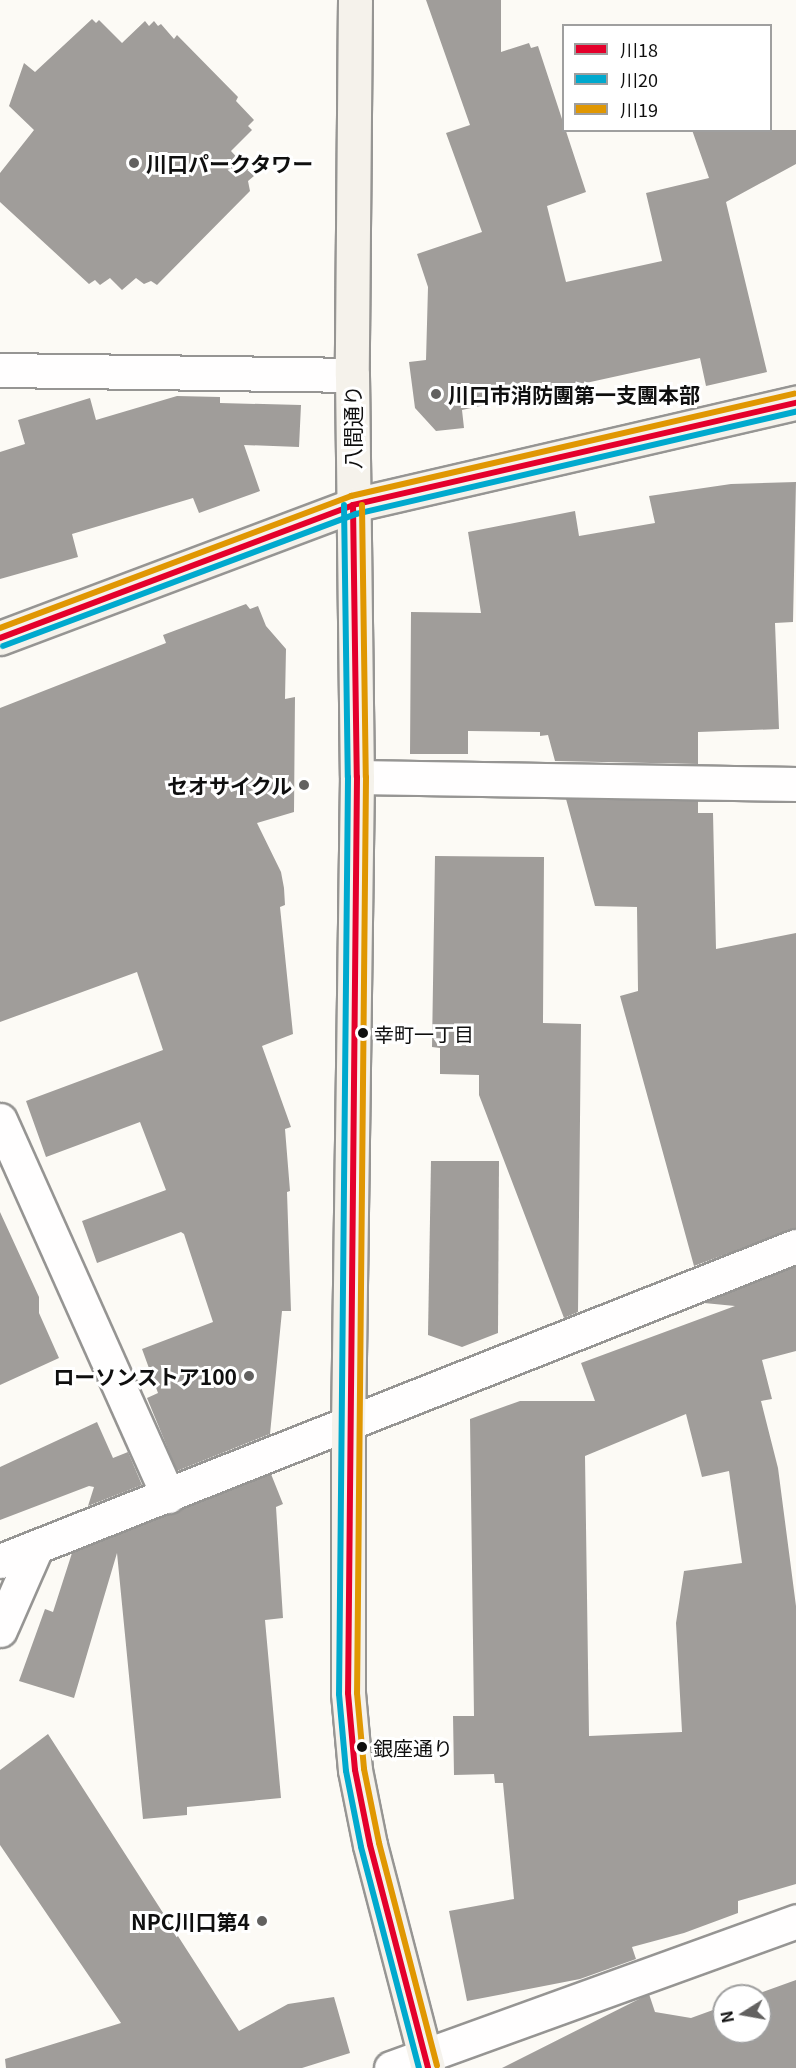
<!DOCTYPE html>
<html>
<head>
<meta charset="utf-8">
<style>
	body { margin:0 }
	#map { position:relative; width:796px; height:2068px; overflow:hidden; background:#fcfaf5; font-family:Georgia,"Noto Sans JP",serif }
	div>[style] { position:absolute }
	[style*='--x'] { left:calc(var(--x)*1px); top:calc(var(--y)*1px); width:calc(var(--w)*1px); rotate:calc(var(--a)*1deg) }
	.building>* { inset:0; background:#a09d9a }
	.roads { filter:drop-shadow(2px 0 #969593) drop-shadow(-2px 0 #969593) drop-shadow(0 2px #969593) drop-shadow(0 -2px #969593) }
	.street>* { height:33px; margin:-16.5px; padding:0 16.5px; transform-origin:16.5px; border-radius:16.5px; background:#fffefe }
	.secondary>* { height:33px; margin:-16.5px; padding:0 16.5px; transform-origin:16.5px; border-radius:16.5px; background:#f5f2eb }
	.bus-1>* { height:6px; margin:-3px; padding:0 3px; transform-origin:3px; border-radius:3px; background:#e4002b }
	.bus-2>* { height:6px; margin:-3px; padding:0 3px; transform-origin:3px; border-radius:3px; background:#00a9ce }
	.bus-3>* { height:6px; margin:-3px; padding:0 3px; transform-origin:3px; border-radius:3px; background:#e09702 }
	.dots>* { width:16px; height:16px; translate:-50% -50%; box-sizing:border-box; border:3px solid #fff; border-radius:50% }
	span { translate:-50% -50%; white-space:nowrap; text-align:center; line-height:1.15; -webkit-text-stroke:6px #fff; paint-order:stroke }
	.bus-label { font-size:20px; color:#0f0f0f }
	.left { translate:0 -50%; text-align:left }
	.poi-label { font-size:21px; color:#0f0f0f; font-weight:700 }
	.right { translate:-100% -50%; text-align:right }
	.street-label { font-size:21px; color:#0f0f0f }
	.legend { position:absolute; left:562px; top:24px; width:210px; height:108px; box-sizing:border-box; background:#fff; border:2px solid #9f9f9f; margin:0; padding:8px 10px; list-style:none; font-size:18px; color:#0f0f0f }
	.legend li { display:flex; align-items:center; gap:12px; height:30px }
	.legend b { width:30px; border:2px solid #9f9f9f }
	.north { position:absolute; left:712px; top:1984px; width:60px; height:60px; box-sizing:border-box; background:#fff; border:2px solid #9f9f9f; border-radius:50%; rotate:259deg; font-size:16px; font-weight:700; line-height:24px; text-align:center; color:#0f0f0f }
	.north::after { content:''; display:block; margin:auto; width:21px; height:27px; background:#626160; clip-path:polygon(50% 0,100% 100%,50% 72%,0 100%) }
</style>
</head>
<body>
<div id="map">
	<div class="building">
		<i style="clip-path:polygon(426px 0,501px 0,501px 52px,529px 43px,531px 48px,538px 46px,586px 192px,547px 206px,566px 282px,662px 261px,646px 193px,709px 178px,692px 130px,796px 130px,796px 164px,726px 202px,767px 372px,706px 386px,700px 358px,462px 410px,464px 428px,436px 431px,415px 408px,409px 362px,426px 360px,428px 287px,417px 254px,482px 232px,446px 133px,470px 125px)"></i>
		<i style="clip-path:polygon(92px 19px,96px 23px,99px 20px,122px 43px,145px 21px,149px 26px,154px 21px,158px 26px,161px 24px,174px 39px,177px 35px,238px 97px,236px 101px,254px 120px,248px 126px,252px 130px,231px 151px,254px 176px,248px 181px,250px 191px,157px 285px,151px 281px,144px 284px,136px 278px,122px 290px,110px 278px,100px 285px,95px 280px,89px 284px,0 202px,0 173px,34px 130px,9px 106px,24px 63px,35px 72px)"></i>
		<i style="clip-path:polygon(177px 396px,220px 397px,220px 403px,301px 405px,299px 447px,244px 445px,260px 491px,199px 513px,193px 498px,72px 534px,78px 557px,0 579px,0 452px,25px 444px,18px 420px,90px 398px,96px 420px)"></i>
		<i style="clip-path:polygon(796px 482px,793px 622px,775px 623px,779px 729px,698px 732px,698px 764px,555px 761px,548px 735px,540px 736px,540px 732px,468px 731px,468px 754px,410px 754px,411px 612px,481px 613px,468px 532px,575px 511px,579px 536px,655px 523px,649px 496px,731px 484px)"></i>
		<i style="clip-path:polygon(246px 604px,250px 609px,258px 606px,266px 626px,286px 649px,285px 699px,295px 697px,294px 812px,257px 823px,281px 872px,284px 888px,285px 905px,280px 907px,293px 1034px,262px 1046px,291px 1127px,285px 1129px,290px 1191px,287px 1192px,291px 1311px,282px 1311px,270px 1434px,177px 1471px,147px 1398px,158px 1393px,142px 1349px,213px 1322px,184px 1234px,181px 1232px,97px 1263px,82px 1221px,166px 1190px,140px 1122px,46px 1157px,26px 1101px,163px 1050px,137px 972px,0 1022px,0 708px,166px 643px,163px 635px)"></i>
		<i style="clip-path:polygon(566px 799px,698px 801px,698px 813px,713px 813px,716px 949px,796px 933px,796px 1228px,694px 1266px,620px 996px,638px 991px,637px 907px,595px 906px)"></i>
		<i style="clip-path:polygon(435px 856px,544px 857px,543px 1023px,581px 1024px,578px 1312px,564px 1318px,479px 1095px,479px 1075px,440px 1074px,440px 1048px,432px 1047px)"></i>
		<i style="clip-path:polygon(431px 1161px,499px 1161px,498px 1333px,462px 1347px,428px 1335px)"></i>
		<i style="clip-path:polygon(0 1212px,39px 1297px,39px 1313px,59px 1358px,0 1385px)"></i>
		<i style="clip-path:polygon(evenodd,796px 1266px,796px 1351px,762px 1360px,772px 1399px,761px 1401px,778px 1468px,796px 1606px,796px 1884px,738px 1901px,738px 1913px,684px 1933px,632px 1947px,636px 1959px,580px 1979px,467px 2001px,449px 1911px,514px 1899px,503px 1783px,495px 1783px,494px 1774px,454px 1775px,453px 1716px,474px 1716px,470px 1419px,520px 1401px,595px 1401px,581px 1363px,735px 1306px,704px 1303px,796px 1266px,686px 1414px,702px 1477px,729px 1471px,742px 1563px,684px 1571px,676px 1623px,682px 1732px,589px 1736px,585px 1456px,686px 1414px)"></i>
		<i style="clip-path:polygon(97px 1422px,113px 1458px,128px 1452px,142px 1485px,88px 1506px,94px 1487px,89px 1486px,0 1520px,0 1467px)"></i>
		<i style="clip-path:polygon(271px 1474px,283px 1504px,276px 1507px,283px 1618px,265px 1620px,281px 1798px,187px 1807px,187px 1815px,143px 1819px,117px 1553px,74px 1698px,19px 1681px,45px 1609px,53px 1612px,72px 1553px)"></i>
		<i style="clip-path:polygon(48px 1734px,239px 2031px,288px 2004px,334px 1997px,350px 2053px,302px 2068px,6px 2068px,5px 2059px,121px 2023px,0 1845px,0 1770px)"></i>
		<i style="clip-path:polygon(796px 1980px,796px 2068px,502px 2068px,649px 1994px,655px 2012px,691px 2018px,724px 2006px,724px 2032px,760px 2032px,760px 1996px,752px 1996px)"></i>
	</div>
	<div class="roads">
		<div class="street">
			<i style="--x:0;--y:370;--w:352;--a:0.8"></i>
			<i style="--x:357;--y:777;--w:439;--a:0.9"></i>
			<i style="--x:0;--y:1120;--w:412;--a:65.9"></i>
			<i style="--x:0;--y:1561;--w:856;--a:-21.59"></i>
			<i style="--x:0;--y:1630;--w:90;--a:-66.3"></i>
			<i style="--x:391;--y:2068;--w:431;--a:-19.9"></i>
		</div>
		<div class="secondary">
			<i style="--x:355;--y:0;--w:375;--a:90.5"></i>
			<i style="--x:352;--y:375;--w:402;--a:89.3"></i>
			<i style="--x:357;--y:777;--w:649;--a:90.79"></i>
			<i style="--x:348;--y:1426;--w:267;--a:90"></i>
			<i style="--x:348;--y:1693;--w:77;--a:84.8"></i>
			<i style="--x:355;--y:1770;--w:76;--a:78.7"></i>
			<i style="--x:370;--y:1845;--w:230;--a:75.4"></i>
			<i style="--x:0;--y:638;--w:377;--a:-20.6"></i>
			<i style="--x:353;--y:505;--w:455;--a:-13"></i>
		</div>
	</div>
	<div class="bus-1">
		<i style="--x:353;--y:505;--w:272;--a:89.2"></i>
		<i style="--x:357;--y:777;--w:916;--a:90.56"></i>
		<i style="--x:348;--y:1693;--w:77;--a:84.8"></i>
		<i style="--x:355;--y:1770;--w:76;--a:78.7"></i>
		<i style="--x:370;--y:1845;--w:230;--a:75.4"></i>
		<i style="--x:0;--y:638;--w:377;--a:-20.6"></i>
		<i style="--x:353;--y:505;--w:455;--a:-13"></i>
	</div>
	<div class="bus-2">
		<i style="--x:344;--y:505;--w:272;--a:89.2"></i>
		<i style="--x:348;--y:777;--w:917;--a:90.56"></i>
		<i style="--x:339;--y:1694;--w:77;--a:84.8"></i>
		<i style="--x:346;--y:1771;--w:77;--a:78.8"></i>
		<i style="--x:361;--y:1847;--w:228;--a:75.3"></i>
		<i style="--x:3;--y:646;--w:377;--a:-20.5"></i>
		<i style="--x:356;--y:514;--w:452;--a:-13.1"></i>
	</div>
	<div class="bus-3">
		<i style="--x:362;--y:505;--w:272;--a:89.2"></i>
		<i style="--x:366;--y:777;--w:916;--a:90.56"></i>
		<i style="--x:357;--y:1693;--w:76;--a:84.7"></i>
		<i style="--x:364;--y:1769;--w:76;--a:78.5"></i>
		<i style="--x:379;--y:1843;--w:230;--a:75.4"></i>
		<i style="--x:0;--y:628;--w:375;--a:-20.6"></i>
		<i style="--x:351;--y:496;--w:455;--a:-13"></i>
	</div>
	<div class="dots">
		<i style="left:134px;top:163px;background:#626160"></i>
		<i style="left:436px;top:394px;background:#626160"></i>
		<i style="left:304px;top:785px;background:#626160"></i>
		<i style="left:363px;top:1033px;background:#0f0f0f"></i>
		<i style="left:249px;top:1376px;background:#626160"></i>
		<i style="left:362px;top:1747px;background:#0f0f0f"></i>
		<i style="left:262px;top:1921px;background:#626160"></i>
	</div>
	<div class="bus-label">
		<span class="left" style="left:374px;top:1033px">幸町一丁目</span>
		<span class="left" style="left:373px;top:1747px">銀座通り</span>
	</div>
	<div class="poi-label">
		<span class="left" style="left:146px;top:163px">川口パークタワー</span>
		<span class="left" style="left:448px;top:394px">川口市消防團第一支團本部</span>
		<span class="right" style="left:292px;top:785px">セオサイクル</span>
		<span class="right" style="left:237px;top:1376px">ローソンストア100</span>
		<span class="right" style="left:250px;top:1921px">NPC川口第4</span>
	</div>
	<div class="street-label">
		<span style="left:352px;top:427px;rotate:-90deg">八間通り</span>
	</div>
	<ul class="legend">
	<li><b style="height:8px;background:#e4002b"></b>川18</li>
	<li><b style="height:8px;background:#00a9ce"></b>川20</li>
	<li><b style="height:8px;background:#e09702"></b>川19</li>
	</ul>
	<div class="north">N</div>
</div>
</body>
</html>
